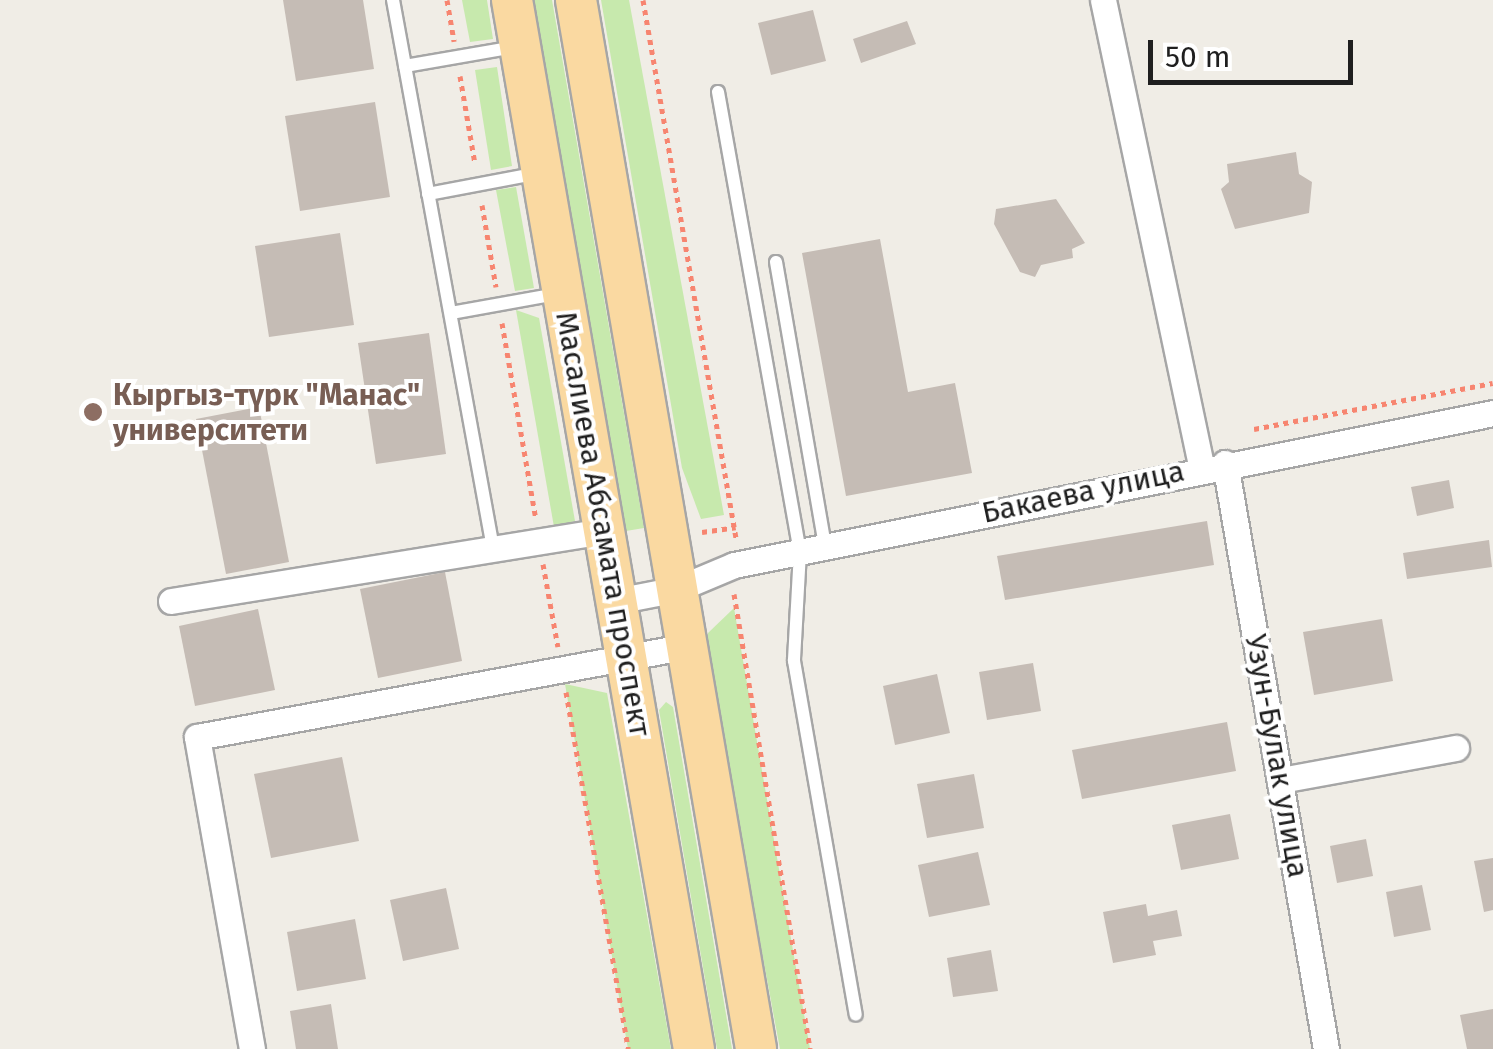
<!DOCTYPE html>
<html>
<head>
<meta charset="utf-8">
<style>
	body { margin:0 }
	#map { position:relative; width:1493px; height:1049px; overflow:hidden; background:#f0ede6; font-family:"Fira Sans",sans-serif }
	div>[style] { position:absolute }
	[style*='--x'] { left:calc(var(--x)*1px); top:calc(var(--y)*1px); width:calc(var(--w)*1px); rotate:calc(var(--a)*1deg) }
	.grass>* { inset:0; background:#c7e9ad }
	.building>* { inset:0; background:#c5bcb5 }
	.path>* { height:5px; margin-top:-2.5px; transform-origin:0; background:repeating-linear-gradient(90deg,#f78570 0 5px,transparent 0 10px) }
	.roads { filter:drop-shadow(2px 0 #a6a6a6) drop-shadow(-2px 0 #a6a6a6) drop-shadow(0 2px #a6a6a6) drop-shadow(0 -2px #a6a6a6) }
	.lane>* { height:12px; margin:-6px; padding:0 6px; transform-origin:6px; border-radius:6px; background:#fff }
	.street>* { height:25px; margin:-12.5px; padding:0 12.5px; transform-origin:12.5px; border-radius:12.5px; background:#fff }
	.primary>* { height:40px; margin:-20px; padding:0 20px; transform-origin:20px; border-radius:20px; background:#fad9a1 }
	.dots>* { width:28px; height:28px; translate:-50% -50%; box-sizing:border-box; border:5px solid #fff; border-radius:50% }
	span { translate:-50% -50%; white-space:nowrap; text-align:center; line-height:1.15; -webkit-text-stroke:8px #fff; paint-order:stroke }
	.education-label { font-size:30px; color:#785e54; font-weight:700 }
	.left { translate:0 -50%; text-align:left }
	.street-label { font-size:30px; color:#1f1f1f }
	.scale { position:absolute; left:1148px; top:40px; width:205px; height:45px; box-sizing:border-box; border:5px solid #1f1f1f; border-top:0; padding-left:12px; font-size:30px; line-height:35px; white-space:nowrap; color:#1f1f1f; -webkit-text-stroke:8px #fff; paint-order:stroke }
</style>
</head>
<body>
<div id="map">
	<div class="grass">
		<i style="clip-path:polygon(462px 0,487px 0,493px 39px,470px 42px)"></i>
		<i style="clip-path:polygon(534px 0,552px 0,644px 528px,626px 531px)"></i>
		<i style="clip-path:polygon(601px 0,629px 0,724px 515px,701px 519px,682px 468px)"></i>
		<i style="clip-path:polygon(497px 67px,512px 166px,491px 170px,475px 70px)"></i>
		<i style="clip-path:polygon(516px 187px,534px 288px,515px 291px,496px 190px)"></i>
		<i style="clip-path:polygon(516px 310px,539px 318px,575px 521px,554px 527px)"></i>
		<i style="clip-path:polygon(734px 608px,810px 1049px,780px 1049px,705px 647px,708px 633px)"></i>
		<i style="clip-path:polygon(565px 684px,607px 693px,671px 1049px,628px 1049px)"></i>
		<i style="clip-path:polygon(666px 702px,673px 707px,732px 1049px,717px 1049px,659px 710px)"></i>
	</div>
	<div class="building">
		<i style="clip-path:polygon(283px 0,363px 0,374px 69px,296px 81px)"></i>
		<i style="clip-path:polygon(813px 10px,826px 61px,771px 75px,758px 23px)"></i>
		<i style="clip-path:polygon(907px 21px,916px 44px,861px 63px,853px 39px)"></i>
		<i style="clip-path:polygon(375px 102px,390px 197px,300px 211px,285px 116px)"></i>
		<i style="clip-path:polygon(1296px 152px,1299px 174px,1312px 182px,1309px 213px,1235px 229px,1221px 189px,1229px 182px,1227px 164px)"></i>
		<i style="clip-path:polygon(1056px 199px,1085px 243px,1072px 249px,1073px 258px,1041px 265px,1035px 277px,1020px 272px,994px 224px,996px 209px)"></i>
		<i style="clip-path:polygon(340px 233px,354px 325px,269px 337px,255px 246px)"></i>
		<i style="clip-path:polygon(880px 239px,908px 392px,955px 383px,972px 473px,846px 496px,802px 253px)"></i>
		<i style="clip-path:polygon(429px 333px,446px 454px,376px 464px,358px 343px)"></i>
		<i style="clip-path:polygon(259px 407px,289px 562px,226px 574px,196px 419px)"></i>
		<i style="clip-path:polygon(1449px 480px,1454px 508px,1417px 516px,1411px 487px)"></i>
		<i style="clip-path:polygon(1207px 521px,1214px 565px,1005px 600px,997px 556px)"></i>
		<i style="clip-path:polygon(1489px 540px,1492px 567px,1407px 579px,1403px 553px)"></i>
		<i style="clip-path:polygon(445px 572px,462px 661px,378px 678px,360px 589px)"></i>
		<i style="clip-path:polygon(258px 609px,275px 690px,195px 706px,179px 626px)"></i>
		<i style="clip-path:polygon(1382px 619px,1393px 681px,1314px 695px,1303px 632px)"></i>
		<i style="clip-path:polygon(1033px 663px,1041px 711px,987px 720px,979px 672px)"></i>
		<i style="clip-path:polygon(937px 674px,950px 733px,895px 745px,883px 686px)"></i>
		<i style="clip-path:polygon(1227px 722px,1236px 771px,1082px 799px,1072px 750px)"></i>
		<i style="clip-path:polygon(342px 757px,359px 841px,271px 858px,254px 774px)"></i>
		<i style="clip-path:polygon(974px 774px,984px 828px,927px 838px,917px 784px)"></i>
		<i style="clip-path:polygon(1230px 814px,1239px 859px,1181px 870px,1172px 825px)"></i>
		<i style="clip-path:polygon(1366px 839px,1373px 876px,1337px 883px,1330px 846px)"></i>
		<i style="clip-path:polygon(978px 852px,990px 905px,929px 917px,918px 865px)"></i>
		<i style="clip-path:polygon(1493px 858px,1493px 910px,1484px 912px,1474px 861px)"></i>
		<i style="clip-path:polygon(1422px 885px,1431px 930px,1394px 937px,1386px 892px)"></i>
		<i style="clip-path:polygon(446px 888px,459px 949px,403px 961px,390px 900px)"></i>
		<i style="clip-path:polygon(1146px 904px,1148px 916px,1177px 910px,1182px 936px,1153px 941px,1156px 955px,1113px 963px,1103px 912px)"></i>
		<i style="clip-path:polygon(355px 919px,366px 979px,297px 991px,287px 932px)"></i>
		<i style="clip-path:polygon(991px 950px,998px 991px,953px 997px,947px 958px)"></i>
		<i style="clip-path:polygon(331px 1004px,338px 1049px,296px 1049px,290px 1011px)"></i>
		<i style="clip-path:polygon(1493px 1009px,1493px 1049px,1467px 1049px,1460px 1015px)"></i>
	</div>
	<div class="path">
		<i style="--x:447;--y:0;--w:42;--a:80.3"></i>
		<i style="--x:643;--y:0;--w:546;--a:80.19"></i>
		<i style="--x:460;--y:76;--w:89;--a:80.3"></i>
		<i style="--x:482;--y:205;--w:83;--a:80.3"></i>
		<i style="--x:502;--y:323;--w:199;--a:80.2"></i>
		<i style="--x:1254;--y:429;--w:243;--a:-10.9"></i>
		<i style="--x:702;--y:532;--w:34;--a:-8"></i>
		<i style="--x:543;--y:564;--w:84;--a:79.8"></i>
		<i style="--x:734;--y:594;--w:461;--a:80.5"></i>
		<i style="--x:566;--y:692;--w:362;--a:80.1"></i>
	</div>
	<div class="roads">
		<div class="lane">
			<i style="--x:393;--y:0;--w:557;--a:79.66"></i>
			<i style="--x:405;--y:66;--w:112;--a:-9.8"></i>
			<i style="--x:718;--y:92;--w:467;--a:79.9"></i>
			<i style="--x:800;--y:552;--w:109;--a:93.2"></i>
			<i style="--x:794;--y:661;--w:359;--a:80.1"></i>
			<i style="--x:428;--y:194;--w:113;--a:-10.7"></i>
			<i style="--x:776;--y:262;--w:289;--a:80.2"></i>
			<i style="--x:451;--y:313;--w:108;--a:-10.2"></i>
		</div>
		<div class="street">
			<i style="--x:1103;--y:0;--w:477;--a:78.1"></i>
			<i style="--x:1225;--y:463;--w:595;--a:80.22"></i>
			<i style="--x:171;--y:601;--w:439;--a:-9.2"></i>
			<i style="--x:616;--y:601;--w:62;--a:-11.1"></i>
			<i style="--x:677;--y:589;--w:62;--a:-22.8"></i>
			<i style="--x:734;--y:565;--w:774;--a:-11.32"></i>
			<i style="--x:1281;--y:780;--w:178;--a:-10.4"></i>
			<i style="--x:252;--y:1049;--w:317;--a:-100"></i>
			<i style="--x:197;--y:737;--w:498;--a:-10.5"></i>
		</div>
		<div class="primary">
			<i style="--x:512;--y:0;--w:1065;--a:80.16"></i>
			<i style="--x:576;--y:0;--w:1064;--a:80.26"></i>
		</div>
	</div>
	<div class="dots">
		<i style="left:93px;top:412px;background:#8d6e63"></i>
	</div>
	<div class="education-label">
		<span class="left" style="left:113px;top:412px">Кыргыз-түрк "Манас"<br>университети</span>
	</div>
	<div class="street-label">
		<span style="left:1083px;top:492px;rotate:-12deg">Бакаева улица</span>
		<span style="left:603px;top:524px;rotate:80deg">Масалиева Абсамата проспект</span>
		<span style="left:1277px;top:756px;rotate:80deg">Узун-Булак улица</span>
	</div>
	<div class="scale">50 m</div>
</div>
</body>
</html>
